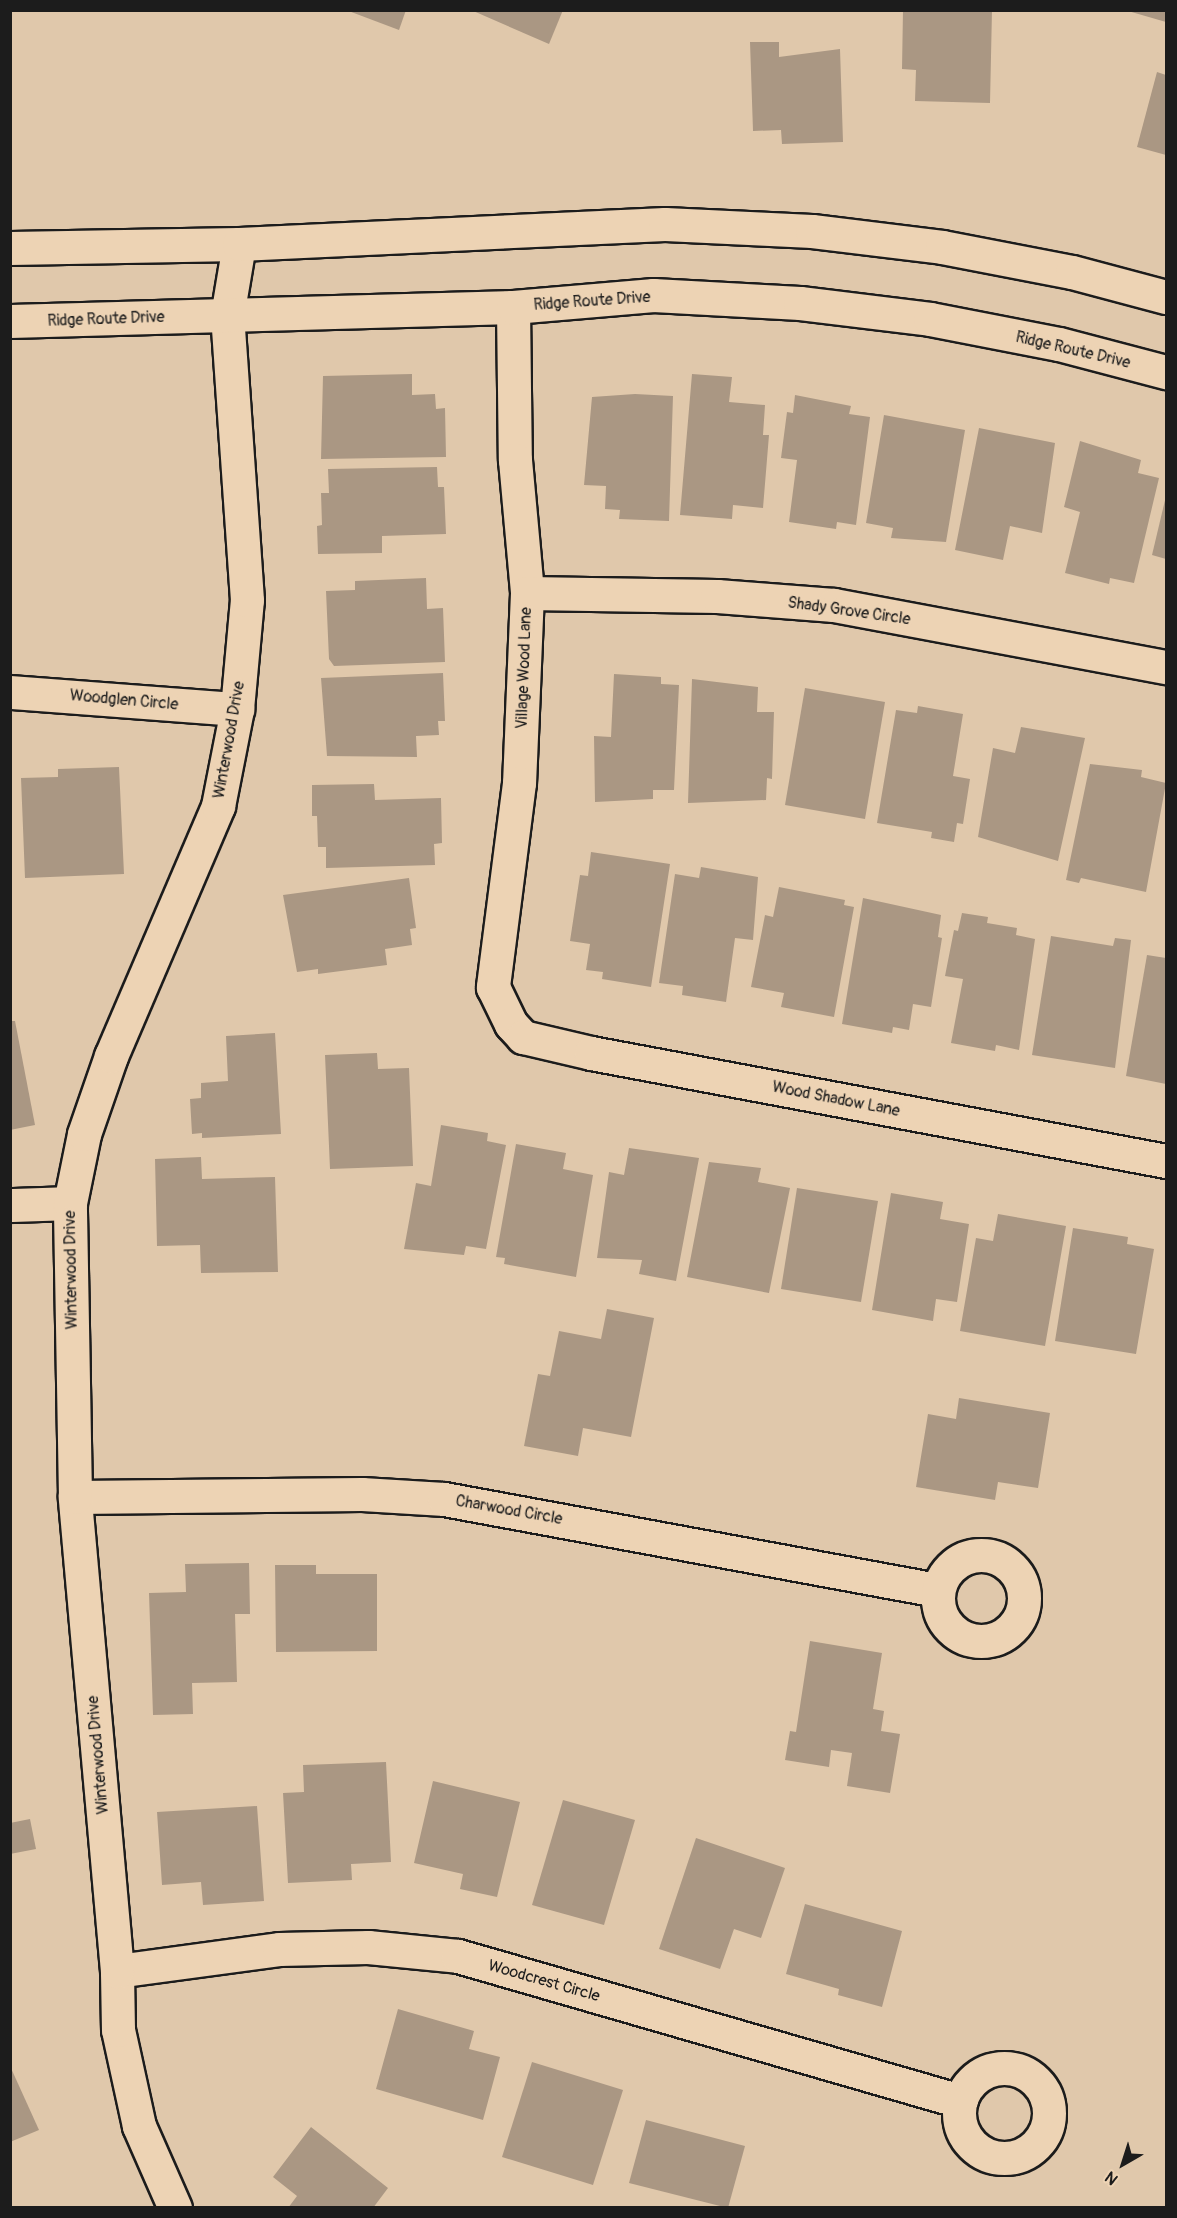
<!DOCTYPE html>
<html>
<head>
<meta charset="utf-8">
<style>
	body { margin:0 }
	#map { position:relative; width:1177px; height:2218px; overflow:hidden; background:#e0c8ab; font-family:Pangolin,sans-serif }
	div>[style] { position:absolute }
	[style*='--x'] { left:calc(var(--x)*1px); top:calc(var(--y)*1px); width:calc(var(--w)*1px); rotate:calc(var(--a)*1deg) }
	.building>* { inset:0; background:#aa9783 }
	.roads { filter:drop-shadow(2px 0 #1c1c1c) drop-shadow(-2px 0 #1c1c1c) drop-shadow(0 2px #1c1c1c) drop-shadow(0 -2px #1c1c1c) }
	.minor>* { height:33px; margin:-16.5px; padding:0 16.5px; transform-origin:16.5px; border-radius:16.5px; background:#edd3b4 }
	.minor>.ring { margin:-16.5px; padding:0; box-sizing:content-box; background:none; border:33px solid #edd3b4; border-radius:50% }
	.secondary>* { height:33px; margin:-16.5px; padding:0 16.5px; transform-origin:16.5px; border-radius:16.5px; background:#edd3b4 }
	span { translate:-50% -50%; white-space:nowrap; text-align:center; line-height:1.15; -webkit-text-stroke:5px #edd3b4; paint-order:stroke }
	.street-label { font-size:16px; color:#1c1c1c }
	.frame { position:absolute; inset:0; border:12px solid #1c1c1c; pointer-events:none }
	.north { position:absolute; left:1093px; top:2134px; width:60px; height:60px; -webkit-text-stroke:4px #edd3b4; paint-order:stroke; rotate:219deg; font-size:16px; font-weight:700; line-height:24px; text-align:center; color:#1c1c1c }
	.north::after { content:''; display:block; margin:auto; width:21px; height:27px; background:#1c1c1c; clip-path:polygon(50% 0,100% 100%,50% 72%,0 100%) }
</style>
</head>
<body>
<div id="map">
	<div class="building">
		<i style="clip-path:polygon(346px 10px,406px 10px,399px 30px)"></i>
		<i style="clip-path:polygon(471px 10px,563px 10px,549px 44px)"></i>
		<i style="clip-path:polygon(903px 10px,992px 10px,990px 103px,915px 101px,916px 70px,902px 69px)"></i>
		<i style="clip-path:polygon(1129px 10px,1166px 10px,1166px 22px,1128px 11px)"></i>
		<i style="clip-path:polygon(750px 42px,779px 42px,779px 57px,840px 49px,843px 142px,782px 144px,781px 130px,753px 131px)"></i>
		<i style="clip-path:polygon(1157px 72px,1166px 75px,1166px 155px,1137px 147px)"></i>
		<i style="clip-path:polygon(412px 374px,412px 395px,435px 394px,436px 409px,445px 408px,446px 457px,321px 459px,323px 376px)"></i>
		<i style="clip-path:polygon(692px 374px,732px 377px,729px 402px,765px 405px,763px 435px,769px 435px,763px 508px,733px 505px,732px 519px,680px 515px)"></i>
		<i style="clip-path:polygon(635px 394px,673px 396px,669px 521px,619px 519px,620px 510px,605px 509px,606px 486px,584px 485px,592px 397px)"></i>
		<i style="clip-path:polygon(795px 395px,851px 406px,849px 414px,870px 417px,856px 525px,837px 522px,836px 529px,789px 522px,797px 460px,781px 458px,787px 412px,793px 413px)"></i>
		<i style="clip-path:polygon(884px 415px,965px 430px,946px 542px,891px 538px,893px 528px,866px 523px)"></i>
		<i style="clip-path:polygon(979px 428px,1055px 443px,1042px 533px,1010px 526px,1003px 560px,955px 550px)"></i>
		<i style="clip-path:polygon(1080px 441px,1141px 460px,1138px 473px,1159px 478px,1134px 583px,1110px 578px,1109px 584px,1065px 573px,1080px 512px,1064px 507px)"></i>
		<i style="clip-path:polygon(437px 467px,438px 487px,444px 487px,446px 534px,382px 536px,382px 553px,318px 554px,317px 526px,322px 525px,321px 493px,329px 493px,328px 469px)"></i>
		<i style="clip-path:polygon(1166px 496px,1166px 559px,1152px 555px)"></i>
		<i style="clip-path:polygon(426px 578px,427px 609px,443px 608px,445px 662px,334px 666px,329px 659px,326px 591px,355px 590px,355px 581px)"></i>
		<i style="clip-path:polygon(443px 673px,445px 721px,438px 721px,439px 735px,416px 736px,417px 757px,327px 756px,321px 678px)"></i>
		<i style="clip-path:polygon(614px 674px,661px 677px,661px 684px,679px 685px,674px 790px,653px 790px,653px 799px,595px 802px,594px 736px,611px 737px)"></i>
		<i style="clip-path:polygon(692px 679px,758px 687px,757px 712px,774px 712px,772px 779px,767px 778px,766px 800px,688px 803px)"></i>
		<i style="clip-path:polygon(805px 688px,885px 702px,865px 819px,785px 805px)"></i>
		<i style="clip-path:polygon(918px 706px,963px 714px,953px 776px,970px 779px,963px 824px,957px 823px,954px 842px,931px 838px,932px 832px,877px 823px,896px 710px,917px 713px)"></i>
		<i style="clip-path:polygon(1021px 727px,1085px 738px,1058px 861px,978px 837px,993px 748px,1015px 753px)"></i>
		<i style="clip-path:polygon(1090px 764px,1142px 770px,1141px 777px,1166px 783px,1146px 892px,1081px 878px,1079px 883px,1066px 880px)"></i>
		<i style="clip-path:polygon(119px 767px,124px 874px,25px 878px,21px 778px,58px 777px,58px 769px)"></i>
		<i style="clip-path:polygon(374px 784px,375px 800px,441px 798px,442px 843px,434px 844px,435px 865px,326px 868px,326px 847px,318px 847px,317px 816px,312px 816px,312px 785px)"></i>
		<i style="clip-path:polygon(591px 852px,670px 864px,651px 987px,602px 979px,603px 972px,586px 970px,590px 944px,570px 941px,580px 875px,588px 876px)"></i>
		<i style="clip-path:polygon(701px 867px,758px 877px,753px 940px,735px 938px,726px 1002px,682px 995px,683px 986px,659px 983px,675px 874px,699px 878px)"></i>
		<i style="clip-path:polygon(409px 878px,416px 928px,410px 929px,412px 945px,385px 949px,387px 965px,318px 974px,318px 969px,297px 972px,283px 895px)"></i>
		<i style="clip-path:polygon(779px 887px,845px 900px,844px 905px,854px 907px,834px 1017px,781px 1007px,784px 993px,751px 987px,765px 915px,773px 917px)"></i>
		<i style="clip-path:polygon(863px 898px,941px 915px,938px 937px,942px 938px,931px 1007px,913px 1004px,909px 1030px,893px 1027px,892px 1033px,842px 1024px)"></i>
		<i style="clip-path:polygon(962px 913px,988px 917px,987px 923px,1017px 928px,1016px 935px,1035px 939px,1019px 1050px,996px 1045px,995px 1051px,951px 1043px,963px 979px,945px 976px,954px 930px,958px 931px)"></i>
		<i style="clip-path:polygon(1051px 936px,1113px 946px,1115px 938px,1131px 940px,1115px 1068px,1032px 1055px)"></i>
		<i style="clip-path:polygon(1147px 955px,1166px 958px,1166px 1084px,1126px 1076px)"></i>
		<i style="clip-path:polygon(10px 1021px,15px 1021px,35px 1125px,10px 1130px)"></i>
		<i style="clip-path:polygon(275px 1033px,281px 1134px,202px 1138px,202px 1133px,192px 1134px,190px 1099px,201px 1098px,201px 1083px,228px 1081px,226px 1036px)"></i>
		<i style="clip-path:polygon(377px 1053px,378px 1069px,409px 1068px,413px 1166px,330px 1169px,325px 1055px)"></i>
		<i style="clip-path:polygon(441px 1125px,488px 1133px,487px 1141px,506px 1145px,486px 1249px,466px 1246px,464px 1255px,404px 1249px,416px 1183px,431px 1186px)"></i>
		<i style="clip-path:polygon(516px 1144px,566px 1153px,563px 1169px,593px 1175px,576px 1277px,504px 1264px,505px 1258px,496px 1257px)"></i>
		<i style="clip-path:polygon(629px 1148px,699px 1158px,676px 1281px,639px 1274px,642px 1260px,597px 1258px,609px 1172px,624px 1175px)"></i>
		<i style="clip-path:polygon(201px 1157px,202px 1179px,275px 1177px,278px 1272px,201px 1273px,200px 1245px,157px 1246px,155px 1159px)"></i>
		<i style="clip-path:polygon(709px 1162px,761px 1168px,758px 1182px,790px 1188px,769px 1293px,687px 1277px)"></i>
		<i style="clip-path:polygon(797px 1188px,878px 1201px,861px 1302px,781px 1289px)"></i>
		<i style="clip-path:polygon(891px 1193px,943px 1202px,940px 1219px,969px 1224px,957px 1302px,936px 1299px,933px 1321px,872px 1310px)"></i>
		<i style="clip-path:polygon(998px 1214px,1066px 1226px,1045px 1346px,960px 1331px,976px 1238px,993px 1241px)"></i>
		<i style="clip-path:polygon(1073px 1228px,1128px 1237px,1127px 1244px,1154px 1249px,1136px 1354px,1055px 1341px)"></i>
		<i style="clip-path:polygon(607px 1309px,654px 1318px,631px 1437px,583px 1428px,578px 1456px,524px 1446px,538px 1374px,550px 1376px,559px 1331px,601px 1339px)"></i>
		<i style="clip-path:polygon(959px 1398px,1050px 1413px,1038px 1488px,998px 1482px,995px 1500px,916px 1487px,928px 1414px,956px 1419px)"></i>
		<i style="clip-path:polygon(249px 1563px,250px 1614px,235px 1614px,237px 1682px,192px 1683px,193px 1714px,153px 1715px,149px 1593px,186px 1592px,185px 1564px)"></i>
		<i style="clip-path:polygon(275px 1565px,316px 1565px,316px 1574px,377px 1574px,377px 1651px,276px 1652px)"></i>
		<i style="clip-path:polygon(810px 1641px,882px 1653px,873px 1709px,884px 1711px,881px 1731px,900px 1734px,890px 1793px,847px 1786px,852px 1753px,831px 1750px,829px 1767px,785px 1760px,790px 1731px,796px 1732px)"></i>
		<i style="clip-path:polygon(386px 1762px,391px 1862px,351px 1864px,352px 1880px,288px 1883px,283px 1793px,304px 1792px,303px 1765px)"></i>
		<i style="clip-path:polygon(433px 1781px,520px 1802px,497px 1897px,460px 1889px,463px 1874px,414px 1863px)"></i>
		<i style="clip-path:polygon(563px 1800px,635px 1820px,604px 1925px,532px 1905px)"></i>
		<i style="clip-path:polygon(257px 1806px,264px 1901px,203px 1905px,201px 1882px,162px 1885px,157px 1812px)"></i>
		<i style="clip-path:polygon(30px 1819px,36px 1849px,10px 1854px,10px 1823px)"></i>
		<i style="clip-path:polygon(696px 1838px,785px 1868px,761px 1938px,734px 1929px,720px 1969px,659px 1949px)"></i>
		<i style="clip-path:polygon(805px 1904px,902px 1931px,882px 2007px,838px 1995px,839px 1989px,786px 1974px)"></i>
		<i style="clip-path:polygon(398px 2009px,474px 2031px,469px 2049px,500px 2057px,483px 2120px,376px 2089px)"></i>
		<i style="clip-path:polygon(532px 2062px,623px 2090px,593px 2185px,502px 2157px)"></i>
		<i style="clip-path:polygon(10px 2066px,39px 2130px,10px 2142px)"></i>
		<i style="clip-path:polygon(646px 2120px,745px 2146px,728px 2208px,629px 2183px)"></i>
		<i style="clip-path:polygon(311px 2127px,388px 2188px,373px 2208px,288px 2208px,297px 2196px,273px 2177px)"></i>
	</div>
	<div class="roads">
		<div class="minor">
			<i style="--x:513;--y:307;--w:153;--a:89.3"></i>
			<i style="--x:515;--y:460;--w:134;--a:84.8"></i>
			<i style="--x:527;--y:593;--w:190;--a:92.4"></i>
			<i style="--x:519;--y:783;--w:206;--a:97.3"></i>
			<i style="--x:493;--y:987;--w:41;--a:64.1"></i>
			<i style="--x:511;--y:1024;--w:18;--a:47"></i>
			<i style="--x:523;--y:1037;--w:70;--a:13.2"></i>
			<i style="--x:591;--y:1053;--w:585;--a:10.64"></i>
			<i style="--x:527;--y:593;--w:190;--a:0.9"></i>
			<i style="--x:717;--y:596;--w:117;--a:4.4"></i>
			<i style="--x:834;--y:605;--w:338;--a:10.6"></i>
			<i style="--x:10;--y:692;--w:228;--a:4.3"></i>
			<i style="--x:10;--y:1205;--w:60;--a:-1.9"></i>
			<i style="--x:75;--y:1497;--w:287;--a:-0.6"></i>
			<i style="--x:362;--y:1494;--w:82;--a:3.5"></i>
			<i style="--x:444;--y:1499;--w:501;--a:10.46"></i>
			<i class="ring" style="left:938px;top:1555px;width:53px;height:53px"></i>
			<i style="--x:117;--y:1971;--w:163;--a:-7.7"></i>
			<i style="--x:279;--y:1949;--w:89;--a:-1.3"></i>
			<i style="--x:368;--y:1947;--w:90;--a:5.7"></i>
			<i style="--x:458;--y:1956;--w:523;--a:16.11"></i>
			<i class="ring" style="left:959px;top:2068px;width:57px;height:57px"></i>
			<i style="--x:175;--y:2208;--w:90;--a:-113.7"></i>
			<i style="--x:139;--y:2126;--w:98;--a:-102.3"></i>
			<i style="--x:118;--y:2030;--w:59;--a:-91"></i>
			<i style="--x:117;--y:1971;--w:476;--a:-95.1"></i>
			<i style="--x:75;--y:1497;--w:294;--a:-91"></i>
			<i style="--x:70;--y:1203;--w:70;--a:-78.5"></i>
			<i style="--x:84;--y:1134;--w:83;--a:-70.9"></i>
			<i style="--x:111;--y:1056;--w:272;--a:-66.8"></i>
			<i style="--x:218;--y:806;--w:99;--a:-78.9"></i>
			<i style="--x:237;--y:709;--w:109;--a:-84.8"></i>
			<i style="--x:247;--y:600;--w:285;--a:-94"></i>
			<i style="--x:227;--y:316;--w:73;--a:-80.5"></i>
		</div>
		<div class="secondary">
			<i style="--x:10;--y:248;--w:229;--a:-1"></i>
			<i style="--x:239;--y:244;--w:426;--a:-2.7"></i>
			<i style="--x:665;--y:224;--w:147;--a:2.7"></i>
			<i style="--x:812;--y:231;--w:131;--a:7"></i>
			<i style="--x:942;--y:247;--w:132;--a:10.9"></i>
			<i style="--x:1072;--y:272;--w:97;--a:14.9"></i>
			<i style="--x:10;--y:321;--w:503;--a:-1.59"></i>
			<i style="--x:513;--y:307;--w:141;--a:-4.9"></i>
			<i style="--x:653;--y:295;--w:147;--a:3.1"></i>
			<i style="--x:800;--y:303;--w:131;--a:7"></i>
			<i style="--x:930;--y:319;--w:131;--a:11"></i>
			<i style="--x:1059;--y:344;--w:111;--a:14.7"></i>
		</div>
	</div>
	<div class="street-label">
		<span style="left:592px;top:301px;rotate:-4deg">Ridge Route Drive</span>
		<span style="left:106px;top:319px;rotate:-2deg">Ridge Route Drive</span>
		<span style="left:1073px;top:350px;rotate:13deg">Ridge Route Drive</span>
		<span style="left:849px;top:611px;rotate:8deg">Shady Grove Circle</span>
		<span style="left:524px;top:668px;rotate:-88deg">Village Wood Lane</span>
		<span style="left:124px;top:700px;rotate:5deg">Woodglen Circle</span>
		<span style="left:229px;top:740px;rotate:-80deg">Winterwood Drive</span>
		<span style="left:836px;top:1099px;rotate:11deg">Wood Shadow Lane</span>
		<span style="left:71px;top:1270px;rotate:-91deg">Winterwood Drive</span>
		<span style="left:509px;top:1510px;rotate:10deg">Charwood Circle</span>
		<span style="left:98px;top:1755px;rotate:-95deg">Winterwood Drive</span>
		<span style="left:544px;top:1981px;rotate:16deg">Woodcrest Circle</span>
	</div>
	<div class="frame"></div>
	<div class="north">N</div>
</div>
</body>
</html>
